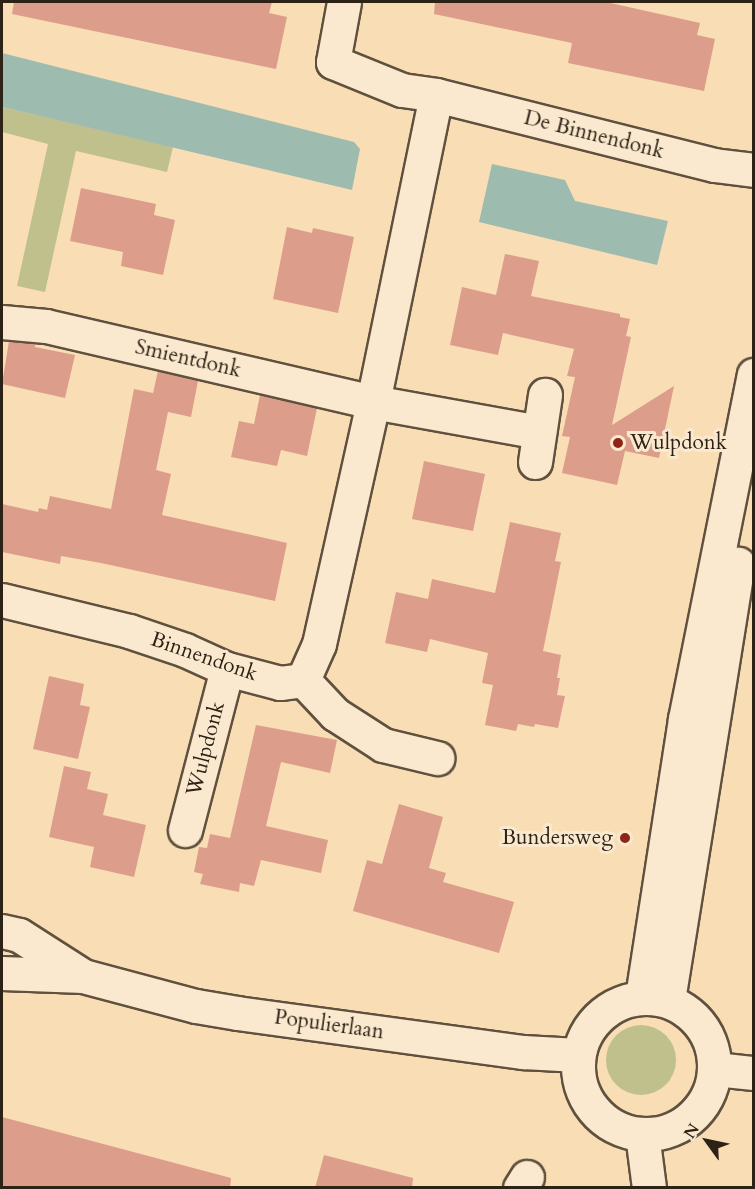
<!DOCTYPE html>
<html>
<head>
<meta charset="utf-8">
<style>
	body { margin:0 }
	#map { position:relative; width:755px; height:1189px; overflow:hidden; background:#f9ddb5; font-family:Cardo,serif }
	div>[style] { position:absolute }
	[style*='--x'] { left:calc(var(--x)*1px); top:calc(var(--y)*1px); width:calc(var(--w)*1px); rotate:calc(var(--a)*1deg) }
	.green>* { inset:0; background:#c0c08c }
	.round { border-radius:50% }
	.water>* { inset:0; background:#9ebbb0 }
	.building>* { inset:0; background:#dc9e8b }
	.roads { filter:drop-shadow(2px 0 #5f513e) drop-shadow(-2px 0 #5f513e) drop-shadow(0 2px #5f513e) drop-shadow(0 -2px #5f513e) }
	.minor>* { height:33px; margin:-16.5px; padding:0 16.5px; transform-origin:16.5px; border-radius:16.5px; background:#fbe9cf }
	.minor>.ring { margin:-16.5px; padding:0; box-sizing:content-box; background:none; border:33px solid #fbe9cf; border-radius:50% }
	.dots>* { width:16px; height:16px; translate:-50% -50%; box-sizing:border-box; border:3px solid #fbe9cf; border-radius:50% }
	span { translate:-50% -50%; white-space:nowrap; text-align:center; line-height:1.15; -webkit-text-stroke:6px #fbe9cf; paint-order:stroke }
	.street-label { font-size:21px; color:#2c2216 }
	.poi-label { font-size:21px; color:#2c2216 }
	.left { translate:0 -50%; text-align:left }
	.right { translate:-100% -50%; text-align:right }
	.frame { position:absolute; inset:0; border:3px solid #2c2216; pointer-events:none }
	.north { position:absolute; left:677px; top:1111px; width:60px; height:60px; -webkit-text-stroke:4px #fbe9cf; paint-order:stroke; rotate:303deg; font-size:16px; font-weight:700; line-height:24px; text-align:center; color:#2c2216 }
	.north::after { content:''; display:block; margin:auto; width:21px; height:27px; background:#2c2216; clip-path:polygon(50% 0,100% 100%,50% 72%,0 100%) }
</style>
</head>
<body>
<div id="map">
	<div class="green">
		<i style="clip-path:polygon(2px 107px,173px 147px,167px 172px,76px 151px,45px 292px,17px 286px,48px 144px,2px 132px)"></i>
		<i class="round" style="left:606px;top:1025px;width:70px;height:70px"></i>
	</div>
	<div class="water">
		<i style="clip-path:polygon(2px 53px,354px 142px,360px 149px,352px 190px,2px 107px)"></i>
		<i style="clip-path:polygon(492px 164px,565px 180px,575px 201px,668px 221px,657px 265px,479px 222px)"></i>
	</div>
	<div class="building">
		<i style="clip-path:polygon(14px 2px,272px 2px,269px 13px,287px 17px,276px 69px,12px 14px)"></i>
		<i style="clip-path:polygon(435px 2px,606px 2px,700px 23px,697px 35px,715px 39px,704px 91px,568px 63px,572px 43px,434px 14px)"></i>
		<i style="clip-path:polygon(81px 188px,156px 204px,154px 215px,175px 220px,163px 275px,121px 266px,123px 252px,70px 241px)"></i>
		<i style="clip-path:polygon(287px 227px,312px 233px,313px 228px,354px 237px,338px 313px,273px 299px)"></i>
		<i style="clip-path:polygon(505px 254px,539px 261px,531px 296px,620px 314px,620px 317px,630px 319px,626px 336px,631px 337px,612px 425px,674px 386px,659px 458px,625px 451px,617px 485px,562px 473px,570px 437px,562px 436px,575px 377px,567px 376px,574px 349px,503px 333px,498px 355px,450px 345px,462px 287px,496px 295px)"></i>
		<i style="clip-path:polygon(9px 341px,35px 344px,35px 347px,75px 355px,65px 398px,2px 384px)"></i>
		<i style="clip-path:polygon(158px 371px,198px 381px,191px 417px,168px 412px,156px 470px,171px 474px,162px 515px,287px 543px,275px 601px,101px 563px,61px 556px,60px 564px,2px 552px,2px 504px,38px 512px,39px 508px,47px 510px,50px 496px,111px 509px,134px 389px,153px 393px)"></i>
		<i style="clip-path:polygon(260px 395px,317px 408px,307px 456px,281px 450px,277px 466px,231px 457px,239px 421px,254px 424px)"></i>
		<i style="clip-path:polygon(424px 461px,485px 474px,473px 531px,412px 519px)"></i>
		<i style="clip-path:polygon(510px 522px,561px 533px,555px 561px,561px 562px,543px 651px,561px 655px,557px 678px,560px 678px,557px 695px,565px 696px,558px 728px,535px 724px,534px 727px,518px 724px,516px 731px,485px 725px,493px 685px,482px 683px,488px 653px,430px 639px,427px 652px,385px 643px,396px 592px,428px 599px,432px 579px,495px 593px)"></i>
		<i style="clip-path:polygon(49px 676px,84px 684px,80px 705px,90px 707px,78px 759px,33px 749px)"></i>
		<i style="clip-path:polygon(256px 725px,337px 740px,330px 773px,281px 762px,266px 826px,328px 840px,321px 873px,261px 860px,254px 886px,240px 883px,239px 892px,200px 884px,203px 874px,194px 872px,199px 847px,207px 848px,210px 834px,230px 838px)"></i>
		<i style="clip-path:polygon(64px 766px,91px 772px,87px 789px,108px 794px,103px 815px,146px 825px,134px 877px,90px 867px,94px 847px,49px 837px)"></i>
		<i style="clip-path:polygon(399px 804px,443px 817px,429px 868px,446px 873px,443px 882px,514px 902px,499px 953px,353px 911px,367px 860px,382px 864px)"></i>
		<i style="clip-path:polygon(2px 1117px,231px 1178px,230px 1188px,2px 1188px)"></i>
		<i style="clip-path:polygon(324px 1155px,413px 1178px,412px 1188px,315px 1188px)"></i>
	</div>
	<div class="roads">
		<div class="minor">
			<i style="--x:344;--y:2;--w:61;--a:100.4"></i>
			<i style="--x:333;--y:62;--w:74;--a:22.1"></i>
			<i style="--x:402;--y:90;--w:34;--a:8"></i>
			<i style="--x:436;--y:95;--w:287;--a:14.1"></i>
			<i style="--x:714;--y:165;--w:40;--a:7.1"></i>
			<i style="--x:2;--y:322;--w:44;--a:5.2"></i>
			<i style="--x:46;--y:326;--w:336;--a:13.1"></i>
			<i style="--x:373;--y:402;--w:169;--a:10.2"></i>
			<i style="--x:535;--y:462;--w:68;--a:-81.5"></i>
			<i style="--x:2;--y:600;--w:131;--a:13.7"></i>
			<i style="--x:129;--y:631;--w:59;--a:18.7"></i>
			<i style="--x:185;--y:650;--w:46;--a:24.3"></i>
			<i style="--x:227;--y:669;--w:55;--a:14.8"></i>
			<i style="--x:280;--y:683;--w:23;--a:-7"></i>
			<i style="--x:303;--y:680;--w:39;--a:-66"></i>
			<i style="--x:319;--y:644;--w:248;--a:-77.4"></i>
			<i style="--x:373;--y:402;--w:313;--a:-78.4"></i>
			<i style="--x:303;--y:680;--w:47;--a:46.7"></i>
			<i style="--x:335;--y:714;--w:57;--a:32.9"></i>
			<i style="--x:383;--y:745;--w:56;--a:13.5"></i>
			<i style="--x:185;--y:830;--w:166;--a:-75.4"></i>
			<i style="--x:2;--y:931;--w:17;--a:13"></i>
			<i style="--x:19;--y:935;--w:76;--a:32.6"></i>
			<i style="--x:2;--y:973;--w:81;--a:2.1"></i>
			<i style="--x:83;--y:976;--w:117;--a:14.9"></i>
			<i style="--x:196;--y:1006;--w:42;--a:9.7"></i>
			<i style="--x:237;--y:1013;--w:289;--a:7.8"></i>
			<i style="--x:523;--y:1052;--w:55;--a:3.1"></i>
			<i style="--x:642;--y:997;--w:281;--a:-81.2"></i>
			<i style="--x:685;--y:719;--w:351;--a:-78.7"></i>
			<i class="ring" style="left:578px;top:998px;width:103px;height:103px"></i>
			<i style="--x:668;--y:1000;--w:442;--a:-80.9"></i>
			<i style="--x:715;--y:1069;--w:39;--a:6"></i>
			<i style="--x:642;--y:1134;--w:54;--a:82.6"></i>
			<i style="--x:520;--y:1188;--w:13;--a:-58"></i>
		</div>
	</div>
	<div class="dots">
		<i style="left:618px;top:443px;background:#8f2418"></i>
		<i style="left:625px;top:838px;background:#8f2418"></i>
	</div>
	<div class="street-label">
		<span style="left:594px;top:135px;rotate:14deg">De Binnendonk</span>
		<span style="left:188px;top:359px;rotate:13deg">Smientdonk</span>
		<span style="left:204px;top:657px;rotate:19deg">Binnendonk</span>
		<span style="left:206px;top:749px;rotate:-75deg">Wulpdonk</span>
		<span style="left:329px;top:1025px;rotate:8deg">Populierlaan</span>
	</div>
	<div class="poi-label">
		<span class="left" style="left:630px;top:443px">Wulpdonk</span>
		<span class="right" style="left:613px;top:838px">Bundersweg</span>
	</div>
	<div class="frame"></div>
	<div class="north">N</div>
</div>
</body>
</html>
